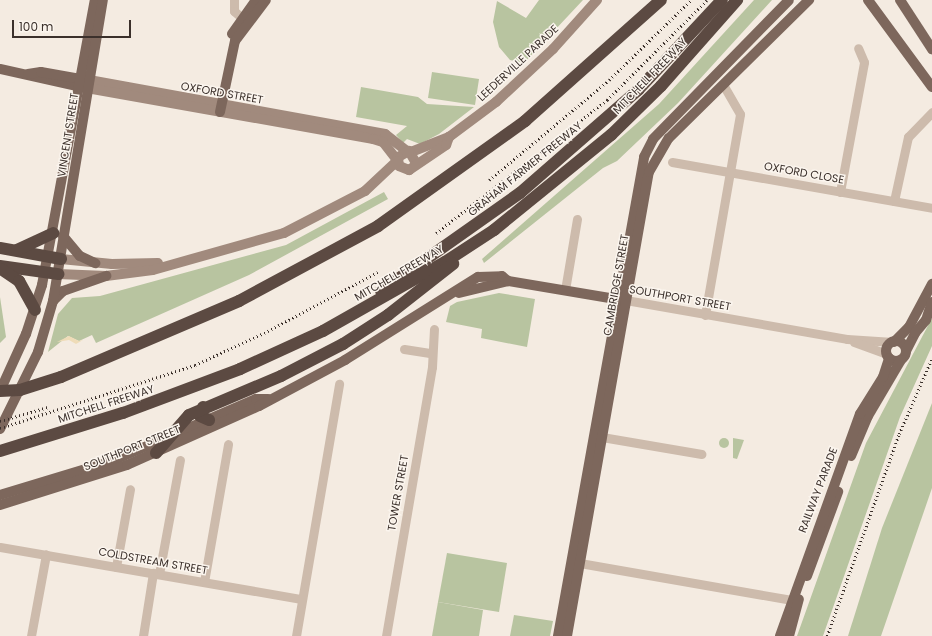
<!DOCTYPE html>
<html>
<head>
<meta charset="utf-8">
<style>
	body { margin:0 }
	#map { position:relative; width:932px; height:636px; overflow:hidden; background:#f4ebe1; font-family:Poppins,sans-serif }
	div>[style] { position:absolute }
	[style*='--x'] { left:calc(var(--x)*1px); top:calc(var(--y)*1px); width:calc(var(--w)*1px); rotate:calc(var(--a)*1deg) }
	.green>* { inset:0; background:#b8c4a0 }
	.round { border-radius:50% }
	.sand>* { inset:0; background:#efdcb8 }
	.street>* { height:9px; margin:-4.5px; padding:0 4.5px; transform-origin:4.5px; border-radius:4.5px; background:#cdbbac }
	.secondary>* { height:10px; margin:-5px; padding:0 5px; transform-origin:5px; border-radius:5px; background:#a18a7d }
	.primary>* { height:10px; margin:-5px; padding:0 5px; transform-origin:5px; border-radius:5px; background:#7d675c }
	.primary>.ring { margin:-5px; padding:0; box-sizing:content-box; background:none; border:10px solid #7d675c; border-radius:50% }
	.highway>* { height:12px; margin:-6px; padding:0 6px; transform-origin:6px; border-radius:6px; background:#5c4a42 }
	.rail>* { height:2.5px; margin-top:-1.25px; transform-origin:0; background:repeating-linear-gradient(90deg,#3b302b 0 1px,transparent 0 4px) }
	.highway-bridge>* { height:12px; margin:-6px; padding:0 6px; transform-origin:6px; border-radius:6px; background:#5c4a42 }
	span { translate:-50% -50%; white-space:nowrap; text-align:center; line-height:1.15; -webkit-text-stroke:3px #fbf5ee; paint-order:stroke }
	.street-label { font-size:11px; color:#3b302b }
	.scale { position:absolute; left:12px; top:20px; width:119px; height:18px; box-sizing:border-box; border:2px solid #3b302b; border-top:0; padding-left:5px; font-size:12px; line-height:14px; white-space:nowrap; color:#3b302b; -webkit-text-stroke:3px #fbf5ee; paint-order:stroke }
</style>
</head>
<body>
<div id="map">
	<div class="green">
		<i style="clip-path:polygon(539px 0,583px 0,524px 63px,510px 60px,499px 47px,493px 22px,497px 1px,526px 18px)"></i>
		<i style="clip-path:polygon(754px 0,772px 0,678px 103px,617px 161px,603px 168px,484px 263px,482px 259px,659px 104px)"></i>
		<i style="clip-path:polygon(432px 72px,479px 79px,475px 105px,428px 98px)"></i>
		<i style="clip-path:polygon(361px 87px,418px 97px,427px 104px,474px 107px,439px 134px,420px 144px,407px 139px,403px 143px,396px 135px,407px 126px,356px 117px)"></i>
		<i style="clip-path:polygon(384px 192px,388px 199px,249px 275px,96px 343px,92px 335px,79px 341px,68px 336px,48px 352px,58px 314px,72px 298px,100px 296px,286px 245px)"></i>
		<i style="clip-path:polygon(499px 293px,535px 299px,527px 347px,481px 338px,482px 329px,446px 322px,450px 306px,457px 302px)"></i>
		<i style="clip-path:polygon(0 297px,6px 337px,0 343px)"></i>
		<i style="clip-path:polygon(932px 318px,932px 346px,900px 417px,823px 636px,797px 636px,866px 443px)"></i>
		<i style="clip-path:polygon(932px 403px,932px 488px,881px 636px,848px 636px,882px 528px)"></i>
		<i class="round" style="left:719px;top:438px;width:10px;height:10px"></i>
		<i style="clip-path:polygon(733px 438px,744px 440px,737px 459px,733px 458px)"></i>
		<i style="clip-path:polygon(447px 553px,507px 563px,499px 612px,438px 602px)"></i>
		<i style="clip-path:polygon(438px 602px,483px 610px,479px 636px,432px 636px)"></i>
		<i style="clip-path:polygon(514px 615px,553px 621px,550px 636px,510px 636px)"></i>
	</div>
	<div class="sand">
		<i style="clip-path:polygon(69px 336px,79px 341px,83px 340px,76px 344px,69px 340px,57px 342px)"></i>
	</div>
	<div class="street">
		<i style="--x:234;--y:0;--w:11;--a:90"></i>
		<i style="--x:234;--y:11;--w:18;--a:41"></i>
		<i style="--x:672;--y:162;--w:264;--a:10"></i>
		<i style="--x:840;--y:192;--w:132;--a:-79.5"></i>
		<i style="--x:864;--y:62;--w:15;--a:-113"></i>
		<i style="--x:894;--y:201;--w:66;--a:-77.7"></i>
		<i style="--x:908;--y:137;--w:35;--a:-46"></i>
		<i style="--x:565;--y:290;--w:72;--a:-80.4"></i>
		<i style="--x:620;--y:299;--w:230;--a:10"></i>
		<i style="--x:847;--y:339;--w:46;--a:3.7"></i>
		<i style="--x:705;--y:315;--w:204;--a:-80.1"></i>
		<i style="--x:740;--y:114;--w:32;--a:-120"></i>
		<i style="--x:854;--y:342;--w:35;--a:20"></i>
		<i style="--x:404;--y:349;--w:26;--a:9"></i>
		<i style="--x:596;--y:436;--w:107;--a:9.7"></i>
		<i style="--x:0;--y:547;--w:306;--a:9.8"></i>
		<i style="--x:574;--y:562;--w:227;--a:9.9"></i>
		<i style="--x:116;--y:567;--w:79;--a:-79.8"></i>
		<i style="--x:159;--y:574;--w:116;--a:-79.6"></i>
		<i style="--x:204;--y:582;--w:140;--a:-80.1"></i>
		<i style="--x:31;--y:636;--w:83;--a:-79.6"></i>
		<i style="--x:143;--y:636;--w:64;--a:-81"></i>
		<i style="--x:296;--y:636;--w:256;--a:-80.3"></i>
		<i style="--x:386;--y:636;--w:273;--a:-80.3"></i>
		<i style="--x:432;--y:367;--w:38;--a:-87"></i>
	</div>
	<div class="secondary">
		<i style="--x:89;--y:80;--w:301;--a:10.3"></i>
		<i style="--x:385;--y:134;--w:28;--a:38"></i>
		<i style="--x:87;--y:88;--w:291;--a:10.1"></i>
		<i style="--x:373;--y:139;--w:10;--a:17"></i>
		<i style="--x:383;--y:142;--w:23;--a:52"></i>
		<i style="--x:411;--y:152;--w:41;--a:-21.5"></i>
		<i style="--x:416;--y:163;--w:14;--a:-120"></i>
		<i style="--x:409;--y:151;--w:13;--a:151"></i>
		<i style="--x:398;--y:157;--w:9;--a:84"></i>
		<i style="--x:399;--y:166;--w:11;--a:22"></i>
		<i style="--x:409;--y:170;--w:45;--a:-34"></i>
		<i style="--x:446;--y:145;--w:9;--a:-69"></i>
		<i style="--x:449;--y:137;--w:59;--a:-36.7"></i>
		<i style="--x:496;--y:102;--w:78;--a:-42.9"></i>
		<i style="--x:553;--y:49;--w:66;--a:-48.1"></i>
		<i style="--x:61;--y:259;--w:51;--a:5.6"></i>
		<i style="--x:112;--y:264;--w:46;--a:-1.2"></i>
		<i style="--x:58;--y:274;--w:48;--a:2.4"></i>
		<i style="--x:106;--y:276;--w:47;--a:-7.3"></i>
		<i style="--x:153;--y:270;--w:136;--a:-15.8"></i>
		<i style="--x:284;--y:233;--w:91;--a:-27.4"></i>
		<i style="--x:365;--y:191;--w:44;--a:-43.2"></i>
	</div>
	<div class="primary">
		<i style="--x:868;--y:0;--w:108;--a:53.7"></i>
		<i style="--x:900;--y:0;--w:59;--a:56.9"></i>
		<i style="--x:232;--y:34;--w:42;--a:-54.8"></i>
		<i style="--x:0;--y:69;--w:87;--a:12.6"></i>
		<i style="--x:28;--y:74;--w:13;--a:-9"></i>
		<i style="--x:41;--y:72;--w:47;--a:9.9"></i>
		<i style="--x:220;--y:112;--w:73;--a:-78.1"></i>
		<i style="--x:235;--y:41;--w:51;--a:-52.9"></i>
		<i style="--x:63;--y:236;--w:26;--a:50"></i>
		<i style="--x:80;--y:256;--w:17;--a:25"></i>
		<i style="--x:459;--y:293;--w:50;--a:-13.8"></i>
		<i style="--x:53;--y:301;--w:14;--a:-45"></i>
		<i style="--x:63;--y:291;--w:46;--a:-19.2"></i>
		<i class="ring" style="left:886px;top:341px;width:10px;height:10px"></i>
		<i style="--x:894;--y:342;--w:21;--a:-45"></i>
		<i style="--x:909;--y:327;--w:49;--a:-61.9"></i>
		<i style="--x:906;--y:351;--w:20;--a:-63"></i>
		<i style="--x:915;--y:333;--w:17;--a:-50"></i>
		<i style="--x:926;--y:320;--w:19;--a:-72"></i>
		<i style="--x:0;--y:391;--w:63;--a:-65.5"></i>
		<i style="--x:26;--y:334;--w:52;--a:-71.9"></i>
		<i style="--x:42;--y:285;--w:290;--a:-79.5"></i>
		<i style="--x:0;--y:429;--w:86;--a:-63.7"></i>
		<i style="--x:38;--y:352;--w:53;--a:-73.6"></i>
		<i style="--x:53;--y:301;--w:305;--a:-80.6"></i>
		<i style="--x:851;--y:456;--w:43;--a:-67"></i>
		<i style="--x:868;--y:416;--w:65;--a:-59.5"></i>
		<i style="--x:0;--y:495;--w:117;--a:-16.9"></i>
		<i style="--x:112;--y:461;--w:157;--a:-23.3"></i>
		<i style="--x:256;--y:399;--w:12;--a:0"></i>
		<i style="--x:0;--y:505;--w:133;--a:-17.5"></i>
		<i style="--x:127;--y:465;--w:145;--a:-24.1"></i>
		<i style="--x:259;--y:406;--w:98;--a:-28.1"></i>
		<i style="--x:345;--y:360;--w:157;--a:-32"></i>
		<i style="--x:478;--y:277;--w:24;--a:-2"></i>
		<i style="--x:502;--y:276;--w:8;--a:40"></i>
		<i style="--x:508;--y:281;--w:109;--a:9.5"></i>
		<i style="--x:807;--y:576;--w:90;--a:-69.7"></i>
		<i style="--x:558;--y:636;--w:487;--a:-79.8"></i>
		<i style="--x:644;--y:157;--w:20;--a:-63"></i>
		<i style="--x:653;--y:139;--w:194;--a:-45.6"></i>
		<i style="--x:567;--y:636;--w:471;--a:-80"></i>
		<i style="--x:649;--y:172;--w:39;--a:-60"></i>
		<i style="--x:669;--y:138;--w:197;--a:-44.6"></i>
		<i style="--x:780;--y:636;--w:236;--a:-70.2"></i>
		<i style="--x:860;--y:414;--w:44;--a:-58.1"></i>
		<i style="--x:883;--y:377;--w:20;--a:-72"></i>
		<i style="--x:789;--y:636;--w:38;--a:-75"></i>
	</div>
	<div class="highway">
		<i style="--x:0;--y:248;--w:62;--a:10.2"></i>
		<i style="--x:17;--y:250;--w:40;--a:-25"></i>
		<i style="--x:0;--y:266;--w:59;--a:7.9"></i>
		<i style="--x:1;--y:269;--w:22;--a:34"></i>
		<i style="--x:19;--y:281;--w:33;--a:61"></i>
		<i style="--x:381;--y:291;--w:170;--a:-35.2"></i>
		<i style="--x:520;--y:193;--w:157;--a:-41.1"></i>
		<i style="--x:638;--y:90;--w:123;--a:-47"></i>
		<i style="--x:61;--y:377;--w:194;--a:-23.1"></i>
		<i style="--x:239;--y:301;--w:158;--a:-28.3"></i>
		<i style="--x:378;--y:226;--w:181;--a:-35.5"></i>
		<i style="--x:525;--y:121;--w:182;--a:-41.7"></i>
		<i style="--x:203;--y:407;--w:9;--a:108"></i>
		<i style="--x:200;--y:416;--w:10;--a:24"></i>
		<i style="--x:0;--y:451;--w:129;--a:-17.2"></i>
		<i style="--x:123;--y:413;--w:125;--a:-20.6"></i>
		<i style="--x:240;--y:369;--w:91;--a:-24.6"></i>
		<i style="--x:323;--y:331;--w:140;--a:-29.5"></i>
		<i style="--x:445;--y:262;--w:59;--a:-33.1"></i>
		<i style="--x:494;--y:230;--w:151;--a:-39.1"></i>
		<i style="--x:611;--y:135;--w:70;--a:-44.4"></i>
		<i style="--x:661;--y:86;--w:115;--a:-48.5"></i>
		<i style="--x:156;--y:453;--w:50;--a:-49"></i>
		<i style="--x:189;--y:415;--w:100;--a:-23"></i>
		<i style="--x:281;--y:376;--w:70;--a:-27.3"></i>
		<i style="--x:343;--y:344;--w:54;--a:-32.8"></i>
		<i style="--x:388;--y:315;--w:83;--a:-38.1"></i>
	</div>
	<div class="rail">
		<i style="--x:489;--y:180;--w:156;--a:-39.8"></i>
		<i style="--x:609;--y:80;--w:115;--a:-44.3"></i>
		<i style="--x:436;--y:233;--w:217;--a:-37.9"></i>
		<i style="--x:607;--y:100;--w:141;--a:-45"></i>
		<i style="--x:0;--y:421;--w:50;--a:-16.3"></i>
		<i style="--x:0;--y:428;--w:205;--a:-17.9"></i>
		<i style="--x:195;--y:365;--w:76;--a:-24.9"></i>
		<i style="--x:264;--y:333;--w:129;--a:-28.2"></i>
		<i style="--x:827;--y:636;--w:214;--a:-70.4"></i>
		<i style="--x:899;--y:434;--w:83;--a:-66.5"></i>
	</div>
	<div class="highway-bridge">
		<i style="--x:0;--y:391;--w:20;--a:-3"></i>
		<i style="--x:20;--y:390;--w:43;--a:-17.6"></i>
	</div>
	<div class="street-label">
		<span style="left:518px;top:63px;rotate:-43deg">LEEDERVILLE PARADE</span>
		<span style="left:650px;top:76px;rotate:-46deg">MITCHELL FREEWAY</span>
		<span style="left:222px;top:93px;rotate:10deg">OXFORD STREET</span>
		<span style="left:68px;top:135px;rotate:-81deg">VINCENT STREET</span>
		<span style="left:525px;top:169px;rotate:-39deg">GRAHAM FARMER FREEWAY</span>
		<span style="left:804px;top:173px;rotate:10deg">OXFORD CLOSE</span>
		<span style="left:399px;top:273px;rotate:-30deg">MITCHELL FREEWAY</span>
		<span style="left:616px;top:285px;rotate:-80deg">CAMBRIDGE STREET</span>
		<span style="left:680px;top:298px;rotate:10deg">SOUTHPORT STREET</span>
		<span style="left:106px;top:404px;rotate:-18deg">MITCHELL FREEWAY</span>
		<span style="left:132px;top:448px;rotate:-22deg">SOUTHPORT STREET</span>
		<span style="left:818px;top:490px;rotate:-69deg">RAILWAY PARADE</span>
		<span style="left:398px;top:493px;rotate:-80deg">TOWER STREET</span>
		<span style="left:153px;top:561px;rotate:10deg">COLDSTREAM STREET</span>
	</div>
	<div class="scale">100 m</div>
</div>
</body>
</html>
